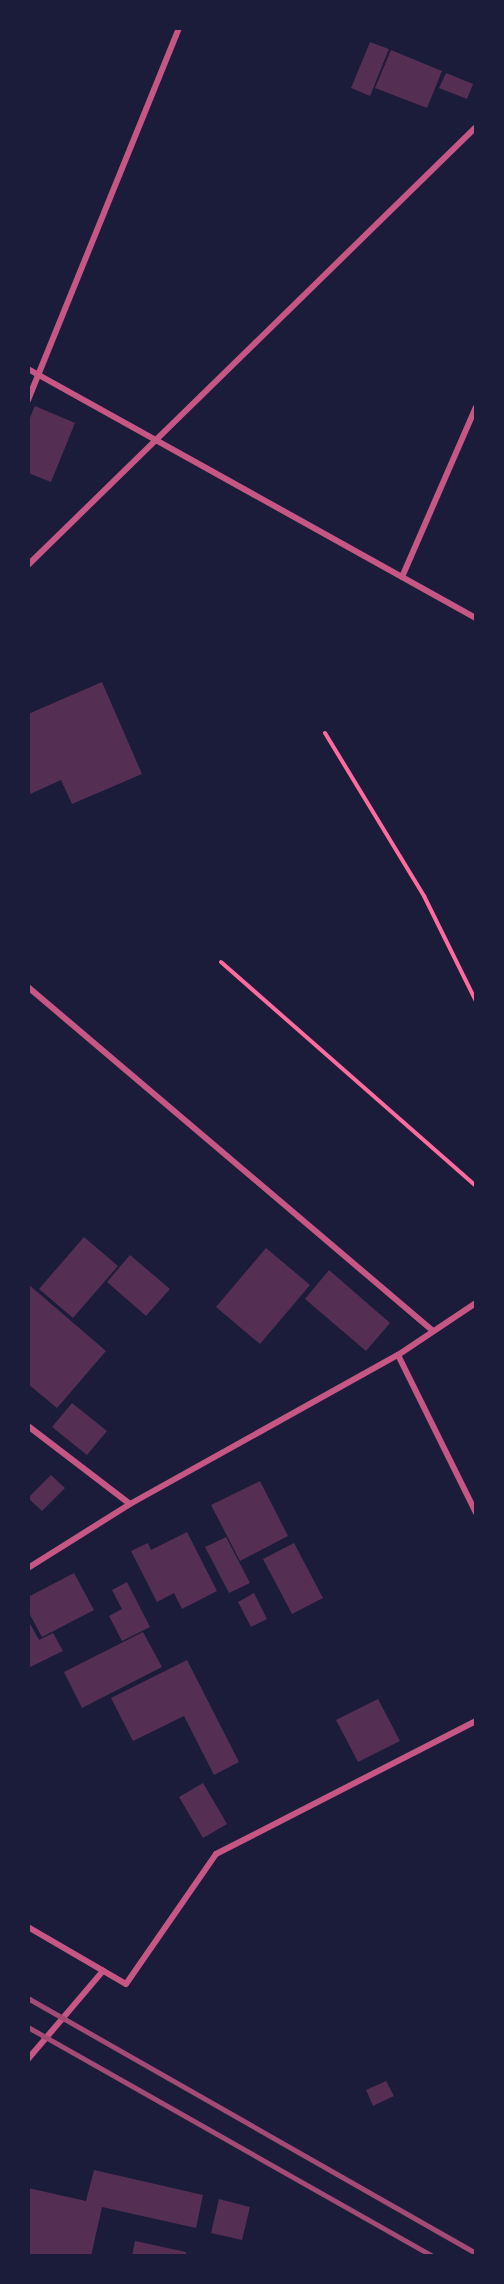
<!DOCTYPE html>
<html>
<head>
<meta charset="utf-8">
<style>
	body { margin:0 }
	#map { position:relative; width:504px; height:2284px; overflow:hidden; background:#1b1b3a; font-family:"DejaVu Sans",sans-serif }
	div>[style] { position:absolute }
	[style*='--x'] { left:calc(var(--x)*1px); top:calc(var(--y)*1px); width:calc(var(--w)*1px); rotate:calc(var(--a)*1deg) }
	.building>* { inset:0; background:#542f53 }
	.path>* { height:4px; margin:-2px; padding:0 2px; transform-origin:2px; border-radius:2px; background:#ff6b9d }
	.minor>* { height:6px; margin:-3px; padding:0 3px; transform-origin:3px; border-radius:3px; background:#c65784 }
	.rail>* { height:4.5px; margin:-2.25px; padding:0 2.25px; transform-origin:2.25px; border-radius:2.25px; background:#a44b75 }
	span { translate:-50% -50%; white-space:nowrap; text-align:center; line-height:1.15; -webkit-text-stroke:6px #1b1b3a; paint-order:stroke }
	.frame { position:absolute; inset:0; border:30px solid #1b1b3a; pointer-events:none }
</style>
</head>
<body>
<div id="map">
	<div class="building">
		<i style="clip-path:polygon(370px 42px,389px 49px,370px 96px,351px 88px)"></i>
		<i style="clip-path:polygon(391px 50px,442px 71px,427px 108px,375px 88px)"></i>
		<i style="clip-path:polygon(446px 73px,473px 84px,467px 99px,439px 88px)"></i>
		<i style="clip-path:polygon(35px 406px,75px 423px,51px 482px,28px 473px,28px 422px)"></i>
		<i style="clip-path:polygon(102px 682px,142px 774px,72px 804px,61px 780px,28px 795px,28px 714px)"></i>
		<i style="clip-path:polygon(84px 1237px,118px 1266px,73px 1318px,39px 1289px)"></i>
		<i style="clip-path:polygon(266px 1248px,310px 1285px,260px 1344px,216px 1307px)"></i>
		<i style="clip-path:polygon(130px 1255px,170px 1289px,146px 1316px,107px 1282px)"></i>
		<i style="clip-path:polygon(329px 1270px,390px 1323px,366px 1351px,305px 1299px)"></i>
		<i style="clip-path:polygon(28px 1284px,106px 1351px,57px 1408px,28px 1384px)"></i>
		<i style="clip-path:polygon(72px 1403px,107px 1431px,87px 1455px,52px 1427px)"></i>
		<i style="clip-path:polygon(51px 1475px,65px 1488px,42px 1511px,28px 1498px)"></i>
		<i style="clip-path:polygon(260px 1481px,288px 1536px,240px 1561px,211px 1505px)"></i>
		<i style="clip-path:polygon(187px 1532px,217px 1591px,182px 1609px,174px 1593px,157px 1602px,131px 1551px,148px 1543px,151px 1550px)"></i>
		<i style="clip-path:polygon(226px 1537px,250px 1583px,229px 1593px,205px 1547px)"></i>
		<i style="clip-path:polygon(294px 1543px,323px 1598px,292px 1614px,263px 1559px)"></i>
		<i style="clip-path:polygon(74px 1573px,94px 1610px,42px 1637px,28px 1611px,28px 1597px)"></i>
		<i style="clip-path:polygon(127px 1582px,150px 1627px,122px 1641px,109px 1616px,122px 1609px,112px 1590px)"></i>
		<i style="clip-path:polygon(254px 1593px,267px 1619px,251px 1627px,238px 1602px)"></i>
		<i style="clip-path:polygon(28px 1620px,39px 1640px,53px 1633px,63px 1651px,28px 1668px)"></i>
		<i style="clip-path:polygon(143px 1632px,162px 1667px,82px 1708px,64px 1672px)"></i>
		<i style="clip-path:polygon(187px 1660px,239px 1762px,214px 1775px,184px 1716px,133px 1741px,111px 1698px)"></i>
		<i style="clip-path:polygon(378px 1699px,400px 1741px,358px 1762px,336px 1720px)"></i>
		<i style="clip-path:polygon(203px 1783px,227px 1824px,203px 1838px,179px 1797px)"></i>
		<i style="clip-path:polygon(386px 2081px,394px 2096px,373px 2106px,366px 2090px)"></i>
		<i style="clip-path:polygon(94px 2170px,203px 2195px,196px 2228px,102px 2207px,91px 2256px,28px 2256px,28px 2188px,86px 2201px)"></i>
		<i style="clip-path:polygon(219px 2199px,250px 2207px,242px 2240px,211px 2233px)"></i>
		<i style="clip-path:polygon(135px 2241px,186px 2252px,186px 2256px,132px 2256px)"></i>
	</div>
	<div class="path">
		<i style="--x:325;--y:733;--w:191;--a:58.7"></i>
		<i style="--x:424;--y:896;--w:117;--a:63.7"></i>
		<i style="--x:221;--y:962;--w:339;--a:41.3"></i>
	</div>
	<div class="minor">
		<i style="--x:28;--y:369;--w:513;--a:29.07"></i>
		<i style="--x:28;--y:400;--w:401;--a:-67.9"></i>
		<i style="--x:28;--y:565;--w:627;--a:-44.35"></i>
		<i style="--x:402;--y:577;--w:185;--a:-66.5"></i>
		<i style="--x:28;--y:987;--w:531;--a:40.34"></i>
		<i style="--x:398;--y:1355;--w:176;--a:63.7"></i>
		<i style="--x:28;--y:1426;--w:128;--a:37.4"></i>
		<i style="--x:28;--y:1568;--w:120;--a:-32.1"></i>
		<i style="--x:130;--y:1504;--w:307;--a:-29.1"></i>
		<i style="--x:398;--y:1355;--w:94;--a:-33.7"></i>
		<i style="--x:28;--y:1927;--w:113;--a:30.2"></i>
		<i style="--x:126;--y:1984;--w:158;--a:-55.3"></i>
		<i style="--x:216;--y:1854;--w:292;--a:-27.1"></i>
		<i style="--x:28;--y:2059;--w:116;--a:-49.6"></i>
	</div>
	<div class="rail">
		<i style="--x:28;--y:1998;--w:515;--a:29.65"></i>
		<i style="--x:28;--y:2027;--w:465;--a:29.5"></i>
	</div>
	<div class="frame"></div>
</div>
</body>
</html>
